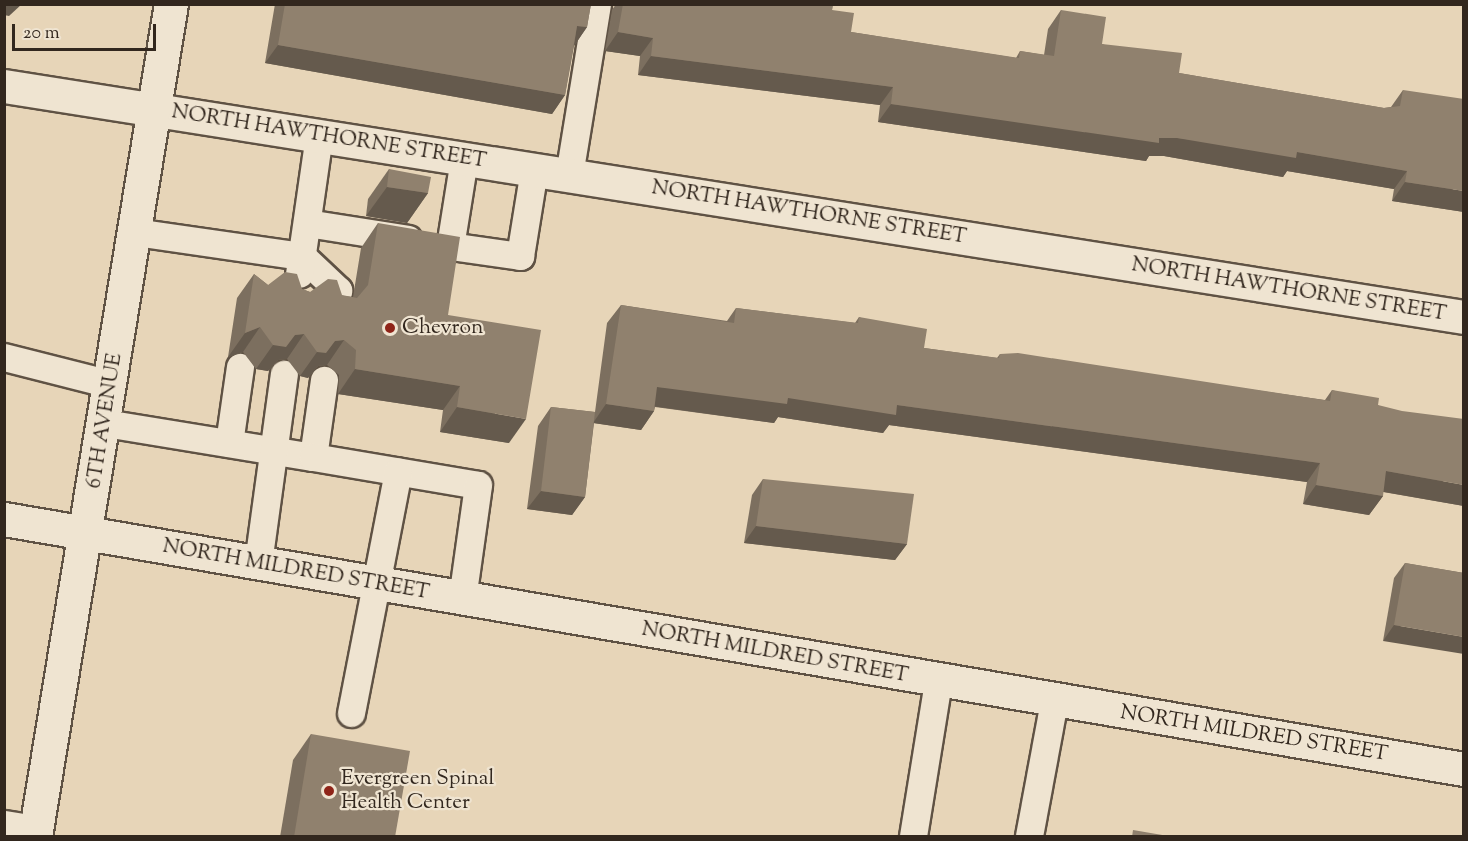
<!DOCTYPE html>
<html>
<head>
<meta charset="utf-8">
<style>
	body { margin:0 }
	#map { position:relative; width:1468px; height:841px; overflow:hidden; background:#e7d5b8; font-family:"Sorts Mill Goudy",serif }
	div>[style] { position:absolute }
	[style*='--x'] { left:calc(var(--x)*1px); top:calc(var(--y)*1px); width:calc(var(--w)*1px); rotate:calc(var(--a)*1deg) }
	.roads { filter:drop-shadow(2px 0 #5f5244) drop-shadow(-2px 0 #5f5244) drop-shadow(0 2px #5f5244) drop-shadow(0 -2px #5f5244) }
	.lane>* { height:27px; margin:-13.5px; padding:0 13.5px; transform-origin:13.5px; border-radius:13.5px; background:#efe4d1 }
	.street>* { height:33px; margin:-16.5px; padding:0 16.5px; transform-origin:16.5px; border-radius:16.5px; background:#efe4d1 }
	.secondary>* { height:33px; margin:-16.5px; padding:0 16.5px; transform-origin:16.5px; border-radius:16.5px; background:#efe4d1 }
	.wall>* { inset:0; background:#7c6f5f }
	.shaded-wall>* { inset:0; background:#655a4d }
	.building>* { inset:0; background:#90816e }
	.dots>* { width:16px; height:16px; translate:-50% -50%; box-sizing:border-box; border:3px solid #efe4d1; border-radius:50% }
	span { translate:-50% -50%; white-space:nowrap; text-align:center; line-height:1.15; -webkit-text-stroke:4.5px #efe4d1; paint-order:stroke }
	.street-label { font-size:21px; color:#32271e }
	.poi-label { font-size:21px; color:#32271e }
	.left { translate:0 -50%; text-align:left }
	.frame { position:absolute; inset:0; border:6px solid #32271e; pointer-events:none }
	.scale { position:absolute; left:12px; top:24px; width:144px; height:27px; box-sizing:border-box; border:3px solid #32271e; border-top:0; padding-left:8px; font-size:18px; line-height:21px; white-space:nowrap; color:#32271e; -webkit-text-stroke:4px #efe4d1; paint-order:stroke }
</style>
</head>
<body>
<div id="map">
	<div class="roads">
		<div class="lane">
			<i style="--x:464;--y:159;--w:88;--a:99.1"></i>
			<i style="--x:450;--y:246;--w:71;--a:8.1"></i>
			<i style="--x:520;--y:256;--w:87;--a:-80.8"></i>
			<i style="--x:569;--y:175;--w:173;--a:-80.7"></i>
			<i style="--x:307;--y:223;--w:102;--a:9"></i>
			<i style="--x:135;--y:232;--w:169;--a:8.2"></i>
			<i style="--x:302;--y:256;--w:50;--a:43.4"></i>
			<i style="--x:338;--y:290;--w:17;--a:100"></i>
			<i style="--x:299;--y:274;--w:139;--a:-81.8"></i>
			<i style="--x:4;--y:357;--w:110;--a:14.2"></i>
			<i style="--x:105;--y:423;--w:211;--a:9.3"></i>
			<i style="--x:313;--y:457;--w:78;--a:-81.9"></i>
			<i style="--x:229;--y:443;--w:77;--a:-81.8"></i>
			<i style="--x:313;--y:457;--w:167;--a:9.6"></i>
			<i style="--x:478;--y:485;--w:115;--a:98"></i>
			<i style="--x:258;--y:563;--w:191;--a:-82.2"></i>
			<i style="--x:351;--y:713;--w:246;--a:-79"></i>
			<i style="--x:4;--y:824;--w:33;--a:9"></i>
			<i style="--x:913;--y:836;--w:157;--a:-80.8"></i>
			<i style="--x:1029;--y:836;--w:137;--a:-79.5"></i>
		</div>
		<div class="street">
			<i style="--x:4;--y:86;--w:1478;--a:8.99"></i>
		</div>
		<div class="secondary">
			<i style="--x:4;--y:519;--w:1481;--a:9.72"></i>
			<i style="--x:35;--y:836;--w:843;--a:-80.72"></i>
		</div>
	</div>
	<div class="wall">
		<i style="clip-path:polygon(275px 4px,591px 4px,587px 27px,574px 46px,565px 95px,552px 114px,265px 63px)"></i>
		<i style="clip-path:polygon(616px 4px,833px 4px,832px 10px,851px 32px,1016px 58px,1020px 51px,1044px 55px,1048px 29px,1061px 10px,1102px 44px,1179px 73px,1384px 108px,1391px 107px,1403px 90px,1464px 212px,1392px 201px,1394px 189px,1287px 171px,1283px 177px,1164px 156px,1149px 156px,1146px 161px,878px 122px,880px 105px,638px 75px,640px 56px,605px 51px,612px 10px)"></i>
		<i style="clip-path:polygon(389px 169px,428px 193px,407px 223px,366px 216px,368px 199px)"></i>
		<i style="clip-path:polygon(378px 223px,448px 315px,509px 443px,440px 432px,443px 410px,338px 394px,339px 375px,327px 365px,318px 366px,308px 378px,300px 376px,287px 359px,278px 360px,268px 371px,256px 369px,243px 352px,228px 357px,237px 298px,254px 274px,268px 285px,302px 289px,310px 292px,353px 297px,361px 248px)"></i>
		<i style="clip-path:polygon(621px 305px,727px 321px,736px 308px,855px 323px,859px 317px,924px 348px,997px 358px,1000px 354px,1325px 400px,1332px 390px,1378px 405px,1464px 506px,1383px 492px,1383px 496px,1369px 515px,1303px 504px,1307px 482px,889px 425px,883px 433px,778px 417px,774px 423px,655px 407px,654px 411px,641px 430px,594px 423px,585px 497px,572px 515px,527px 509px,538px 426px,551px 407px,595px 412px,607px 323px)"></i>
		<i style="clip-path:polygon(763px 479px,907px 544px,895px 560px,744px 543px,752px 495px)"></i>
		<i style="clip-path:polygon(1405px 563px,1464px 573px,1383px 641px,1394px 578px)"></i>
		<i style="clip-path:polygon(311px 734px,395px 837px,280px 837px,293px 760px)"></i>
	</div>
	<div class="shaded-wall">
		<i style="clip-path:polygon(4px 4px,22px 4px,9px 16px,4px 15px)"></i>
		<i style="clip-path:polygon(577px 26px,587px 27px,574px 46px)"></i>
		<i style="clip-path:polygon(618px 32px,653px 38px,640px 56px,605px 51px)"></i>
		<i style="clip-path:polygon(278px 45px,565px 95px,552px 114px,265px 63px)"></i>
		<i style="clip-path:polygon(651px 56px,893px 87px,880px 105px,638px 75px)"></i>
		<i style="clip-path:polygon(891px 104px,1159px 138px,1177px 138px,1297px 152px,1407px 171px,1394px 189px,1287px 171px,1283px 177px,1164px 156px,1149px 156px,1146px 161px,878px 122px)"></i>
		<i style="clip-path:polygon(1405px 182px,1464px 191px,1464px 212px,1392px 201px)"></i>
		<i style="clip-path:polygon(387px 187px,428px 193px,407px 223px,366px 216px)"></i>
		<i style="clip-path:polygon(260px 327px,243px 352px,228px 357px,245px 333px)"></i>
		<i style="clip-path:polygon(304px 334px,287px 359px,278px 360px,268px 371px,256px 369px,273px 345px,295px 335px)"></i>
		<i style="clip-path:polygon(344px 340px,327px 365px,318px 366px,308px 378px,300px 376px,317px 352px,335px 341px)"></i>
		<i style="clip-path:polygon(355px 369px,460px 386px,443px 410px,338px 394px)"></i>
		<i style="clip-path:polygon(657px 387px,897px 405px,1320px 463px,1307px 482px,889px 425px,883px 433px,778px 417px,774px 423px,644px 405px)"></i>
		<i style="clip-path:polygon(606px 404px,654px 411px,641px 430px,593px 423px)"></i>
		<i style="clip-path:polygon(457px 407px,526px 419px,509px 443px,440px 432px)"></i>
		<i style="clip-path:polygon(1386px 471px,1464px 485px,1464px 506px,1373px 490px)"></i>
		<i style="clip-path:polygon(1316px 485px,1383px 496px,1369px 515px,1303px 504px)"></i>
		<i style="clip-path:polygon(541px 491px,585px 497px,572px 515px,527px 509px)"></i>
		<i style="clip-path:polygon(756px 526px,907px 544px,895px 560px,744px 543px)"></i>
		<i style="clip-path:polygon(1394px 625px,1464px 637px,1464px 654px,1383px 641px)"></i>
	</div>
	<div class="building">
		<i style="clip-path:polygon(285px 4px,591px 4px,587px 27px,577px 26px,565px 95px,278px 45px)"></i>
		<i style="clip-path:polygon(623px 4px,833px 4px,832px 10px,854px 13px,851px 32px,1019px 58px,1020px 51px,1054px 56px,1061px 10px,1106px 17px,1102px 44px,1182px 53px,1179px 73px,1384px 108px,1400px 106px,1403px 90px,1464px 99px,1464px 191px,1405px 182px,1407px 171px,1297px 152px,1296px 158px,1177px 138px,1159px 138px,1159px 143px,891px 104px,893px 87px,651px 56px,653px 38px,618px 32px)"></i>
		<i style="clip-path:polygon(389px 169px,431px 177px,428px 193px,387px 187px)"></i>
		<i style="clip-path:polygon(378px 223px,460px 237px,448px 315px,541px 330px,526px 419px,457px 407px,460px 386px,355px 369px,356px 350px,344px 340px,335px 341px,326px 353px,317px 352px,304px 334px,295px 335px,286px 347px,273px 345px,260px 327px,245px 333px,254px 274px,268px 285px,285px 272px,297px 274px,302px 289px,310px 292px,328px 279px,337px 280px,342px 295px,357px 298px,368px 285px)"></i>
		<i style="clip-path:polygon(621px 305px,734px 323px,736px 308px,858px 323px,859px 317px,927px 329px,924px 348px,999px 358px,1000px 354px,1018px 353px,1330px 401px,1332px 390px,1379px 398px,1378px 405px,1402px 411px,1464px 419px,1464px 485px,1386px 471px,1383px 496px,1316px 485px,1320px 463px,897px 405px,896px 415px,788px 398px,787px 404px,657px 387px,654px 411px,606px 404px)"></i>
		<i style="clip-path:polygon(551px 407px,595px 412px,585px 497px,541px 491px)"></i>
		<i style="clip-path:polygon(763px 479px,914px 494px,907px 544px,756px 526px)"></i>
		<i style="clip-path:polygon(1405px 563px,1464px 573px,1464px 637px,1394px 625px)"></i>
		<i style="clip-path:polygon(311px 734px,410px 751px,395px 837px,294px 837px)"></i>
		<i style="clip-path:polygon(1133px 830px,1174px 837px,1132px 837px)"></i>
	</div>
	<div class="dots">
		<i style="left:390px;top:328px;background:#8f2418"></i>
		<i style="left:329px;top:791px;background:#8f2418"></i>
	</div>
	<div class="street-label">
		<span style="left:329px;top:137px;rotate:9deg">NORTH HAWTHORNE STREET</span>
		<span style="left:809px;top:213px;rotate:9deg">NORTH HAWTHORNE STREET</span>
		<span style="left:1289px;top:290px;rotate:9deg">NORTH HAWTHORNE STREET</span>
		<span style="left:105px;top:421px;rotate:-81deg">6TH AVENUE</span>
		<span style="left:296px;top:570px;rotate:10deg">NORTH MILDRED STREET</span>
		<span style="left:775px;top:653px;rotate:10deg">NORTH MILDRED STREET</span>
		<span style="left:1254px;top:734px;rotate:9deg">NORTH MILDRED STREET</span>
	</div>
	<div class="poi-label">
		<span class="left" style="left:402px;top:328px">Chevron</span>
		<span class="left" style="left:341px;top:791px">Evergreen Spinal<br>Health Center</span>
	</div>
	<div class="frame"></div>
	<div class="scale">20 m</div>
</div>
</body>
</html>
